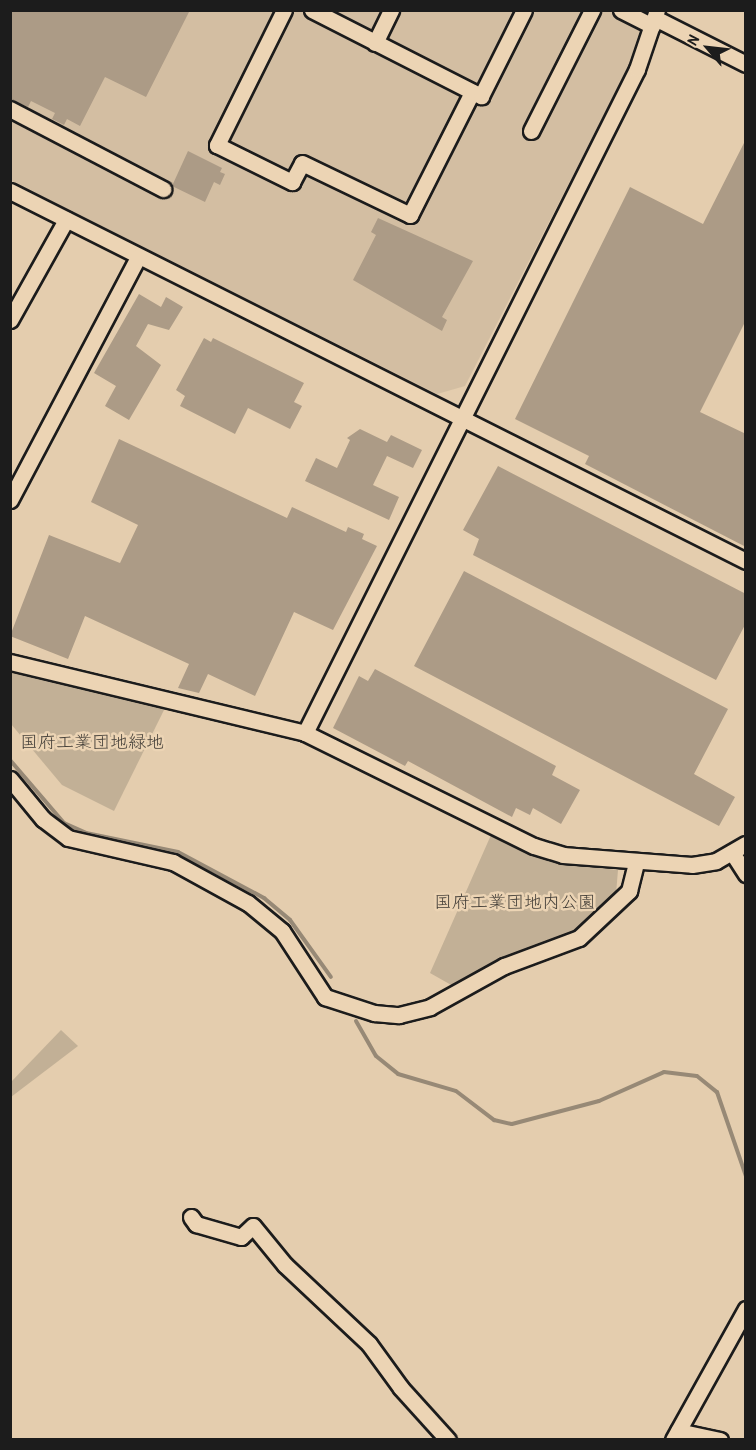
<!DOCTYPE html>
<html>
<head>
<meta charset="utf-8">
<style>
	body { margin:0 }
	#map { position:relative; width:756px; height:1450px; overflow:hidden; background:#e4cdae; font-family:"Patrick Hand","Klee One",sans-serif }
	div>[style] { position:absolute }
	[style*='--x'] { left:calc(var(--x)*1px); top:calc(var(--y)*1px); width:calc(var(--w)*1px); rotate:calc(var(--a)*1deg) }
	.built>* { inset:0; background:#d3bea2 }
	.green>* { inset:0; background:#c2b096 }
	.stream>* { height:4px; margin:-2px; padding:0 2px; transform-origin:2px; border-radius:2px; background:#978976 }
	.building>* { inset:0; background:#ac9b86 }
	.roads { filter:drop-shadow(2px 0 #1c1c1c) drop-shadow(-2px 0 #1c1c1c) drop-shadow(0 2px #1c1c1c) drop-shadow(0 -2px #1c1c1c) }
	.minor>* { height:15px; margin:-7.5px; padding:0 7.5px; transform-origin:7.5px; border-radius:7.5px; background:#ecd4b4 }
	span { translate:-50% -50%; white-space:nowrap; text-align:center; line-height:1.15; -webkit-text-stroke:5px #ecd4b4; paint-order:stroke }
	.park-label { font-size:18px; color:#46413a }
	.frame { position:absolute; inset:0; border:12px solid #1c1c1c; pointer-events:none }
	.north { position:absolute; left:678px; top:18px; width:60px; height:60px; -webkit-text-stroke:4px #ecd4b4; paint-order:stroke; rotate:298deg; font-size:16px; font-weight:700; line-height:24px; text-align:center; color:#1c1c1c }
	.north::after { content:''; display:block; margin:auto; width:21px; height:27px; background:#1c1c1c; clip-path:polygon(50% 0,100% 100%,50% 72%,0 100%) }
</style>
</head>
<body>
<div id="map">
	<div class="built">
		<i style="clip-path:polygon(10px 11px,648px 11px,629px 66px,465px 386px,437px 394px,11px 181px)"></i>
	</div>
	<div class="green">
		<i style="clip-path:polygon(10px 670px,165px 708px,114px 811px,62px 785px,11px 724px)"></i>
		<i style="clip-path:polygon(491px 835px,564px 864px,618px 870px,616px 894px,569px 934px,453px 986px,430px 973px)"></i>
		<i style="clip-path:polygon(61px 1030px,78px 1046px,11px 1097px,11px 1082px)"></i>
	</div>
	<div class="stream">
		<i style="--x:10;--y:760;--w:83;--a:49.4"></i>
		<i style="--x:64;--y:823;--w:24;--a:24"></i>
		<i style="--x:86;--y:833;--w:94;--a:11.7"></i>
		<i style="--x:178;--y:852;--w:98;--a:28.1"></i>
		<i style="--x:264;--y:898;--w:34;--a:40"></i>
		<i style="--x:290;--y:920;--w:70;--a:54.3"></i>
		<i style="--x:356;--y:1021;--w:40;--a:60.3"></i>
		<i style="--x:376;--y:1056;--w:28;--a:39"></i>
		<i style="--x:398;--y:1074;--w:60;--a:16.3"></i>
		<i style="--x:456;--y:1091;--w:48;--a:37.3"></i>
		<i style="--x:494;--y:1120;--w:18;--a:13"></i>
		<i style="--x:512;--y:1124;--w:90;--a:-14.8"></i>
		<i style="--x:599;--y:1101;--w:71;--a:-24"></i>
		<i style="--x:664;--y:1072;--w:33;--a:7"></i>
		<i style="--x:697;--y:1076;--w:26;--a:39"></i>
		<i style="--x:717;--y:1092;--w:89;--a:71"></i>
	</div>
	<div class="building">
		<i style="clip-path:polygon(10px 10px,190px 10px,146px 97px,105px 77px,80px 126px,67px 119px,64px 125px,52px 119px,55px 113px,31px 101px,28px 107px,10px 99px)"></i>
		<i style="clip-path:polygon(746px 139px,746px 320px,700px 412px,746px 434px,746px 547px,585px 464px,589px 456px,515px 419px,630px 187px,703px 224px)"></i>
		<i style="clip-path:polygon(188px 151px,222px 168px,220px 172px,225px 174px,220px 185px,214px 182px,205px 202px,172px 186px)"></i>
		<i style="clip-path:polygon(378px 218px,473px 261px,442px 317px,447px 320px,442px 331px,353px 280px,376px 235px,371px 232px)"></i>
		<i style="clip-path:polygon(139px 294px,161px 307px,166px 297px,183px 307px,169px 330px,148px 324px,136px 346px,161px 365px,129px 420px,105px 406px,116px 386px,94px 373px)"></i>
		<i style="clip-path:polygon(204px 338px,211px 342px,213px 338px,304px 383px,294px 402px,302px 406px,290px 429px,248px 408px,235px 434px,180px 406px,185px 396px,176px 390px)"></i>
		<i style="clip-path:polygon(360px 429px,387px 442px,391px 435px,422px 450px,413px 468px,387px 456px,373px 485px,399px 497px,389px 520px,305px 481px,316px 458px,337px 468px,350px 440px,347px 438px)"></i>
		<i style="clip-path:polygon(119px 439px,287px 518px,292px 507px,346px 532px,348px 527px,364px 534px,362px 539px,377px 546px,333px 630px,294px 612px,255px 696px,208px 674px,199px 693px,178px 688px,189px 664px,85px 616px,68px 659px,10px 636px,49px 535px,120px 563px,138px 525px,91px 502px)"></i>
		<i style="clip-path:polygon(498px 466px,746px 594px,746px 623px,716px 680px,473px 555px,479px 539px,463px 530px)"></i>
		<i style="clip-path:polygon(464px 571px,728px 709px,694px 774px,735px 797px,719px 826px,414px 666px)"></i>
		<i style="clip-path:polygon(375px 669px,556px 766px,552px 775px,580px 790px,561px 824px,533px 808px,530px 815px,516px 808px,512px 817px,408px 761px,405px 766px,333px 728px,359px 676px,368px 681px)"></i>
	</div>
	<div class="roads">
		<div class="minor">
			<i style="--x:284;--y:10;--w:151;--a:116.4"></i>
			<i style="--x:217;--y:145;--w:84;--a:26.3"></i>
			<i style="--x:292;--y:182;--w:21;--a:-62"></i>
			<i style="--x:302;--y:163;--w:120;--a:25.7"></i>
			<i style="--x:410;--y:215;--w:138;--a:-63.2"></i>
			<i style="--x:312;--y:10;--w:190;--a:27"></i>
			<i style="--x:481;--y:96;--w:96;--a:-63.4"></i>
			<i style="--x:621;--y:10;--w:35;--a:27"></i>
			<i style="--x:655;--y:18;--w:102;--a:26.8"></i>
			<i style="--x:375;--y:43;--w:37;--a:-64"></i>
			<i style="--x:10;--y:109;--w:173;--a:27.6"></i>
			<i style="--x:531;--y:131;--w:136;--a:-63.2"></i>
			<i style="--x:10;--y:191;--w:824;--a:26.69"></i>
			<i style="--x:10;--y:320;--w:115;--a:-60.8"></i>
			<i style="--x:10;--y:500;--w:275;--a:-62.2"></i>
			<i style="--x:10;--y:662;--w:303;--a:13.5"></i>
			<i style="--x:305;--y:733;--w:255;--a:26.3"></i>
			<i style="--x:534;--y:846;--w:30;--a:17"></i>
			<i style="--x:563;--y:855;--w:129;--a:4.4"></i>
			<i style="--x:692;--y:865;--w:24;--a:-9"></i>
			<i style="--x:716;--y:861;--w:34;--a:-30"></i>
			<i style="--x:305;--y:733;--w:742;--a:-63.43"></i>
			<i style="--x:637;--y:69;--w:62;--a:-71.3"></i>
			<i style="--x:10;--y:779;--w:52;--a:50.5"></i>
			<i style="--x:43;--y:819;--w:31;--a:37"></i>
			<i style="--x:68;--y:838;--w:108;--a:12.9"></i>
			<i style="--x:173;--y:862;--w:85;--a:28.7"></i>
			<i style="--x:248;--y:903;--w:44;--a:39.5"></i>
			<i style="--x:282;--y:931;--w:79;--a:56.9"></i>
			<i style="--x:325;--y:997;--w:52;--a:18.1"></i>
			<i style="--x:374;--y:1013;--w:25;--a:5"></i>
			<i style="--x:399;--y:1015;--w:32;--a:-14"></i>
			<i style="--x:430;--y:1007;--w:85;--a:-29"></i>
			<i style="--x:504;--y:966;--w:80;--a:-20.5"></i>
			<i style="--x:579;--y:938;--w:69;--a:-43.2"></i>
			<i style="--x:629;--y:891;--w:30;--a:-76"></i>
			<i style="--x:733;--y:854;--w:24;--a:57"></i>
			<i style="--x:191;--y:1217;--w:9;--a:54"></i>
			<i style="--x:196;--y:1224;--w:47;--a:16.1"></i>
			<i style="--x:241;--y:1237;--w:16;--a:-43"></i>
			<i style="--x:253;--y:1226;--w:50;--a:50.6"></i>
			<i style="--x:285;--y:1265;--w:115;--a:43.2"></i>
			<i style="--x:369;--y:1344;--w:54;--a:54"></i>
			<i style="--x:401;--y:1388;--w:70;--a:47.9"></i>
			<i style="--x:678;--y:1431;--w:43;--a:12.1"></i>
			<i style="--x:673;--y:1440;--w:150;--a:-60.9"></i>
		</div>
	</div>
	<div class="park-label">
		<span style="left:92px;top:742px">国府工業団地緑地</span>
		<span style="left:515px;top:902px">国府工業団地内公園</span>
	</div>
	<div class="frame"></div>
	<div class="north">N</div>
</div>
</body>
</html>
